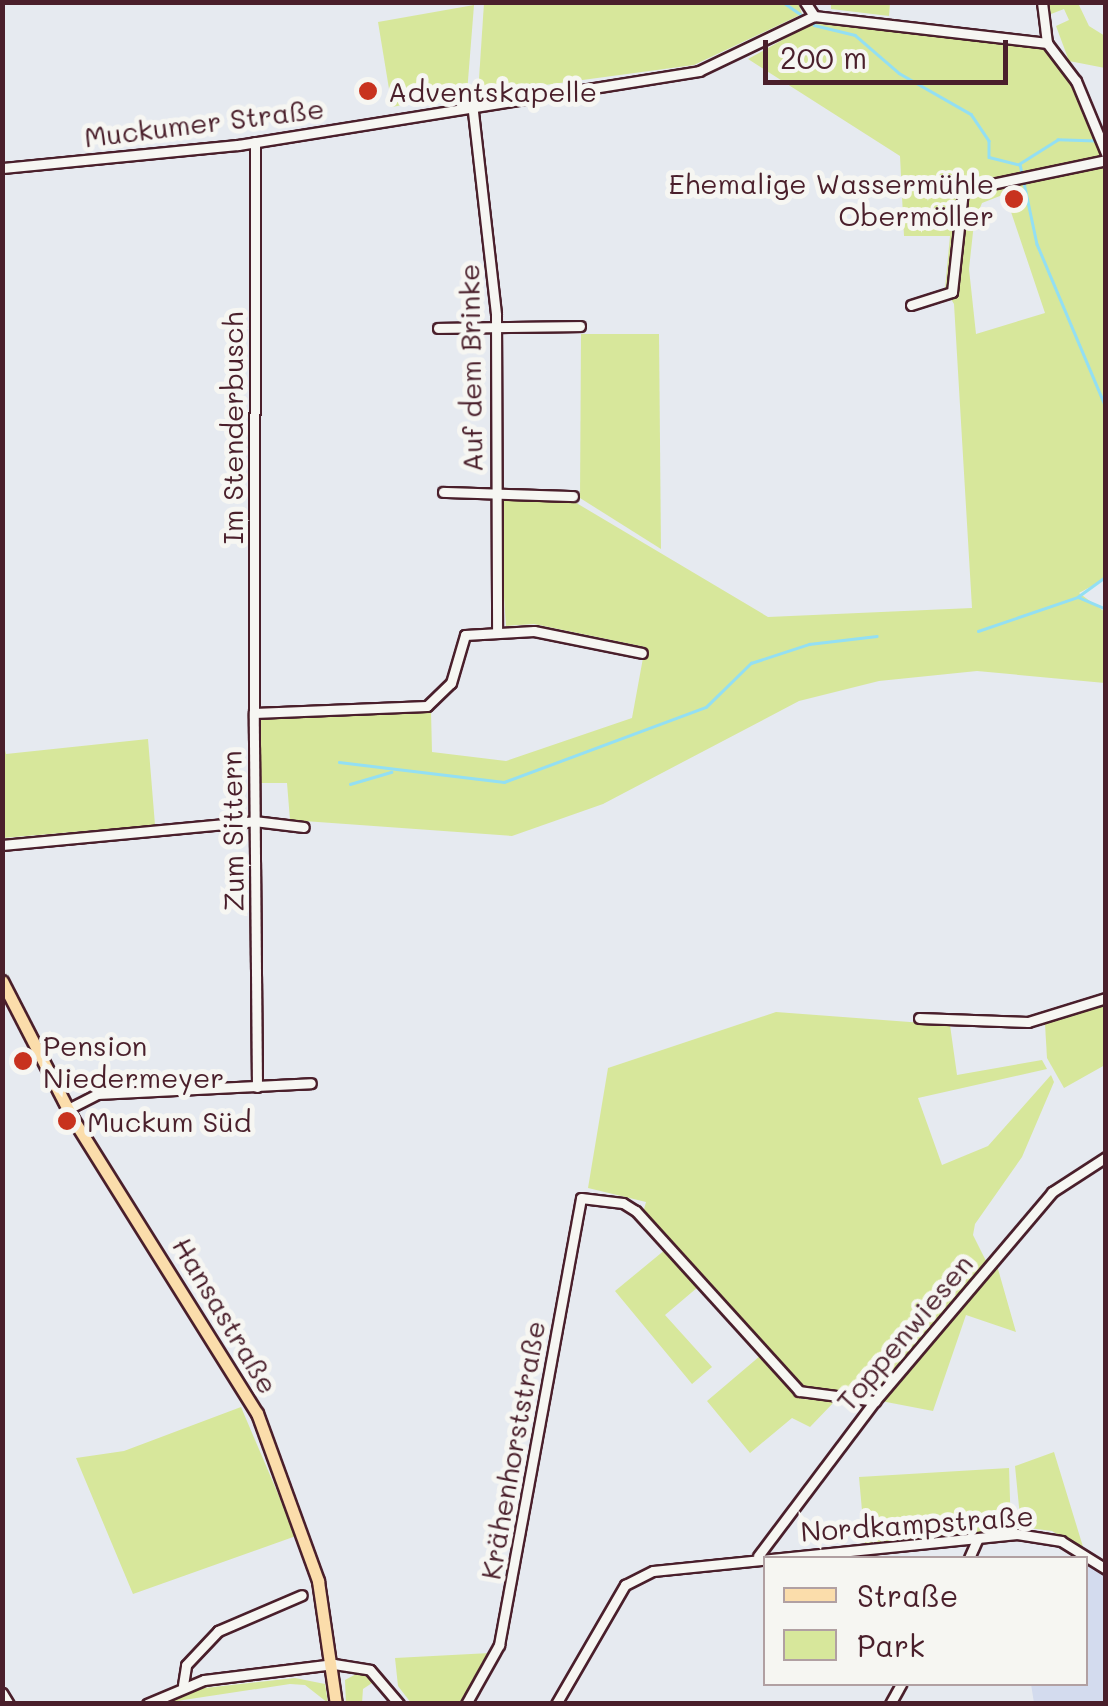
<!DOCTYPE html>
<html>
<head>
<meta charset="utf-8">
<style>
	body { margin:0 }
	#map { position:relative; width:1108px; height:1706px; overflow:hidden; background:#e6eaf0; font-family:Mali,sans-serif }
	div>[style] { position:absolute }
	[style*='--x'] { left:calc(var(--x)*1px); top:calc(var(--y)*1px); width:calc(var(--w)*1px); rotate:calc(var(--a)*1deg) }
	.built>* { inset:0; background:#d3dbee }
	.green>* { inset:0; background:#d7e79b }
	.stream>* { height:2.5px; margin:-1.25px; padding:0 1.25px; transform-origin:1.25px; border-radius:1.25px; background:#93dff3 }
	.roads { filter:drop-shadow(2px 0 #4a1f2b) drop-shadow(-2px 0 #4a1f2b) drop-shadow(0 2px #4a1f2b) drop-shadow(0 -2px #4a1f2b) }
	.minor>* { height:9px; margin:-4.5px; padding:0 4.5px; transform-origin:4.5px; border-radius:4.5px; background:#f6f6f2 }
	.major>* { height:11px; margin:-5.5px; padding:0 5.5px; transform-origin:5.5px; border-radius:5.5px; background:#fbddab }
	.dots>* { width:28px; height:28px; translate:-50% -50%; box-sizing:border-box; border:5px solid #f6f6f2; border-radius:50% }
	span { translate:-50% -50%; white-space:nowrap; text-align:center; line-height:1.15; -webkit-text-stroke:10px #f6f6f2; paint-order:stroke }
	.poi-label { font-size:28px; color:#4a1f2b }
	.left { translate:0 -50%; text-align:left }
	.right { translate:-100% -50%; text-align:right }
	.street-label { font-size:28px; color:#4a1f2b }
	.frame { position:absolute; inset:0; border:5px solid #4a1f2b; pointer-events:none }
	.legend { position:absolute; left:763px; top:1556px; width:325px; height:130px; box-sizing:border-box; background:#f6f6f2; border:2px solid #b1a0a2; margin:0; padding:12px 18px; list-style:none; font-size:30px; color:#4a1f2b }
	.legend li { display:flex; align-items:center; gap:20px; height:50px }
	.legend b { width:50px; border:2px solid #b1a0a2 }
	.scale { position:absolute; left:763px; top:40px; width:245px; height:45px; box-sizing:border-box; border:5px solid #4a1f2b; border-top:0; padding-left:12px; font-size:30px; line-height:35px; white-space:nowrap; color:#4a1f2b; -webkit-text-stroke:8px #f6f6f2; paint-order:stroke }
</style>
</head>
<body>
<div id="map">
	<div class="built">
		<i style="clip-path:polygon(1086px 1561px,1105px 1575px,1105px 1703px,1034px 1703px,1031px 1684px,1086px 1684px)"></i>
	</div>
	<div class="green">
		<i style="clip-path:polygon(798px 2px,802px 14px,694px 65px,478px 94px,484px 3px)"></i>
		<i style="clip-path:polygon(831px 3px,890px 3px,889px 16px,831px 9px)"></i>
		<i style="clip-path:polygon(1048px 3px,1078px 3px,1089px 26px,1105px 36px,1105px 68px,1069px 61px,1056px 26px,1069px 20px,1064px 9px,1051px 14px)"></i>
		<i style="clip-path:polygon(474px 5px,467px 93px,392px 107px,378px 22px)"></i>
		<i style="clip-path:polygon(evenodd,831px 20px,1046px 48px,1071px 80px,1097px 136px,1106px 186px,1105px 579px,1079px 593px,1105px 612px,1105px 683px,977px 671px,879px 681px,799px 701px,603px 804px,512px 836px,290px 820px,287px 783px,257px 783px,256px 719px,431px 711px,432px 752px,506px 761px,632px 718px,645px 647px,534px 624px,506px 626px,497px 497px,573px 501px,768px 617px,972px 608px,954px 304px,945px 289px,950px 236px,904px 236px,900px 156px,748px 59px,815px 22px,831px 20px,1005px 194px,1045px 313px,976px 334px,969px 269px,974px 223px,982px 203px,1005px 194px)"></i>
		<i style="clip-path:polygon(581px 334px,659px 334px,661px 549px,580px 498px)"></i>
		<i style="clip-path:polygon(148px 739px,155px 825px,3px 838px,3px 741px,6px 754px)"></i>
		<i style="clip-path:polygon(1105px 1003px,1105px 1065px,1064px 1088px,1047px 1058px,1045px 1024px)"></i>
		<i style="clip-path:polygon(776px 1012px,950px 1025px,957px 1075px,1042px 1060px,1047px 1069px,918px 1098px,942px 1165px,988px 1146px,1051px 1075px,1054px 1082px,1022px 1157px,975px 1224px,973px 1235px,987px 1263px,876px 1392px,803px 1390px,643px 1213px,646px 1202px,588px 1188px,608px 1068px)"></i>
		<i style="clip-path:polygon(666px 1249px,698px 1287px,665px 1315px,712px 1367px,692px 1384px,615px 1291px)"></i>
		<i style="clip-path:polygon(996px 1262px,1016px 1332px,966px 1315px,933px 1411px,881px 1401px)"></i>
		<i style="clip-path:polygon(760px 1356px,802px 1399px,835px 1401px,810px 1427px,792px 1418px,750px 1453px,707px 1401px)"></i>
		<i style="clip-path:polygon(241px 1407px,296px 1536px,133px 1594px,76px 1458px,124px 1451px)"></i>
		<i style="clip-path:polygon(1054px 1452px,1084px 1550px,1052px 1531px,1021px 1527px,1015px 1466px)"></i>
		<i style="clip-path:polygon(1009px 1468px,1011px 1532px,865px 1544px,859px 1477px)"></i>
		<i style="clip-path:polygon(490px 1653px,461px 1703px,411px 1703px,398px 1686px,395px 1658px)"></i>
		<i style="clip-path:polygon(360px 1672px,375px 1681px,363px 1689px,362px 1703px,346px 1704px,345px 1680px)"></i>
		<i style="clip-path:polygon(295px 1678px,325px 1684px,328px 1703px,305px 1685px,290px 1684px,157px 1704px,187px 1690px)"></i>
	</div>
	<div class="stream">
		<i style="--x:783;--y:2;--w:21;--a:35"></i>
		<i style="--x:814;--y:25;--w:42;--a:13.7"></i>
		<i style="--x:855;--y:35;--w:58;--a:40.8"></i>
		<i style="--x:899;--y:73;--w:83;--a:29.7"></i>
		<i style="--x:971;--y:114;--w:32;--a:56"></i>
		<i style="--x:989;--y:141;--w:16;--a:90"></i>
		<i style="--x:989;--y:157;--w:30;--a:14"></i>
		<i style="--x:1096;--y:141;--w:38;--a:-178"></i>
		<i style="--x:1058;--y:140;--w:45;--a:147.7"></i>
		<i style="--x:1020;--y:164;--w:82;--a:78"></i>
		<i style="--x:1037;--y:244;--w:177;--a:67.1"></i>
		<i style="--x:1106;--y:577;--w:34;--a:144"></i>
		<i style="--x:1078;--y:597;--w:30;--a:23"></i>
		<i style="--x:978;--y:631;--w:106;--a:-18.8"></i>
		<i style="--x:339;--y:762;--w:166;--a:6.9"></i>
		<i style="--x:504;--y:782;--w:215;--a:-20.4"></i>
		<i style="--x:706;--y:707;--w:63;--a:-44.4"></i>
		<i style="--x:751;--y:663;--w:61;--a:-18.1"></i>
		<i style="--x:809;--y:644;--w:68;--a:-6.7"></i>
		<i style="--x:350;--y:784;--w:43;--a:-16.3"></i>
	</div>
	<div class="roads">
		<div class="minor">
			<i style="--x:805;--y:2;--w:17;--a:57"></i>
			<i style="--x:1042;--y:2;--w:41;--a:83"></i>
			<i style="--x:472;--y:103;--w:213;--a:83.5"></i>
			<i style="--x:496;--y:315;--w:317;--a:89.8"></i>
			<i style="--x:2;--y:168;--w:237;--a:-5.6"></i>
			<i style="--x:238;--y:145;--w:467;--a:-9.1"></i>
			<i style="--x:699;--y:71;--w:127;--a:-25.6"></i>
			<i style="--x:814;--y:16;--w:235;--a:6.6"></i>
			<i style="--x:1047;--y:43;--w:48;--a:52.7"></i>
			<i style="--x:1076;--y:81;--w:78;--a:67.4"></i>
			<i style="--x:911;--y:305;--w:43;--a:-17.6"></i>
			<i style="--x:952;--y:292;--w:103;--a:-83.8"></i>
			<i style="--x:963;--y:190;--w:146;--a:-11.8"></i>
			<i style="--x:438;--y:328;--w:142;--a:-0.8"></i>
			<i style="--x:443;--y:492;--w:130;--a:1.8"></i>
			<i style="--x:254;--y:713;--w:571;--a:-89.9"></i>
			<i style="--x:2;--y:845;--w:253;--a:-5.4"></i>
			<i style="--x:254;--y:821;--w:50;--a:6.8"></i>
			<i style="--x:919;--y:1018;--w:109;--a:2.1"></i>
			<i style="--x:1028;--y:1022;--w:82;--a:-17.1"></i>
			<i style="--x:257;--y:1087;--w:374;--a:-90.5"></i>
			<i style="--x:254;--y:713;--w:173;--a:-2.3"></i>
			<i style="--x:427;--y:706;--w:33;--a:-44"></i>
			<i style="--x:451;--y:683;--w:50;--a:-73.7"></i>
			<i style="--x:465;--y:635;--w:69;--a:-3.3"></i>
			<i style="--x:534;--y:631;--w:110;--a:11.5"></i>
			<i style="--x:68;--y:1109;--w:33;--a:-27"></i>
			<i style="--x:97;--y:1094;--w:214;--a:-2.9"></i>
			<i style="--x:758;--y:1556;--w:194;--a:-53"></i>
			<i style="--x:875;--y:1401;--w:274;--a:-49.7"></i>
			<i style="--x:1052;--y:1192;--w:64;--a:-32.9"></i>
			<i style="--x:969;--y:1558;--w:20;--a:-66"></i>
			<i style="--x:183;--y:1685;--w:20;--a:-81"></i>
			<i style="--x:186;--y:1665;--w:47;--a:-46.7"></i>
			<i style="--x:218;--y:1631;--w:91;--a:-23.2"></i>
			<i style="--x:2;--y:1693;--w:13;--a:58"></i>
			<i style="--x:147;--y:1704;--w:62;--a:-22.8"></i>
			<i style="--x:204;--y:1680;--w:131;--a:-7"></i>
			<i style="--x:334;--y:1664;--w:36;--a:9"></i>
			<i style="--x:370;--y:1670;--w:45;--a:49.5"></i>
			<i style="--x:466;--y:1704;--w:68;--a:-60.8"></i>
			<i style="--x:499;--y:1645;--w:454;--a:-79.6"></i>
			<i style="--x:581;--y:1198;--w:42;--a:6.8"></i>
			<i style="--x:623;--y:1203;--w:15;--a:32"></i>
			<i style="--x:636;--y:1211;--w:243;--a:47.8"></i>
			<i style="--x:799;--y:1391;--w:77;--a:7.5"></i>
			<i style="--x:556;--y:1704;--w:138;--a:-59.9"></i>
			<i style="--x:625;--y:1585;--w:31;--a:-27"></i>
			<i style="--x:653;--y:1571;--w:366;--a:-5.8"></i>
			<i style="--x:1017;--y:1534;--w:45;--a:9"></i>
			<i style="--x:1061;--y:1541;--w:53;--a:31.9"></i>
			<i style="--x:890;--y:1704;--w:23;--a:-61"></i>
		</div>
		<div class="major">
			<i style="--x:2;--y:981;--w:155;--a:62.8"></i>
			<i style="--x:73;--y:1119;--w:347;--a:58"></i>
			<i style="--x:257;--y:1413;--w:179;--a:70"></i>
			<i style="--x:318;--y:1581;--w:124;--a:81.7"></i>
		</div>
	</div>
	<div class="dots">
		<i style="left:368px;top:91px;background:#c8321e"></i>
		<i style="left:1014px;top:199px;background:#c8321e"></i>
		<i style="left:23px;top:1061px;background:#c8321e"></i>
		<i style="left:67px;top:1121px;background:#c8321e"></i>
	</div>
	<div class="poi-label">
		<span class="left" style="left:388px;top:91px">Adventskapelle</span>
		<span class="right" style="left:994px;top:199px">Ehemalige Wassermühle<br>Obermöller</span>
		<span class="left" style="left:43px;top:1061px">Pension<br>Niedermeyer</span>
		<span class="left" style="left:87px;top:1121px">Muckum Süd</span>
	</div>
	<div class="street-label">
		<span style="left:204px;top:122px;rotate:-7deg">Muckumer Straße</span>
		<span style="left:470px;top:368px;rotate:-91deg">Auf dem Brinke</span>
		<span style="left:232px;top:428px;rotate:-90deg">Im Stenderbusch</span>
		<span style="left:232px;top:831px;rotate:-91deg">Zum Sittern</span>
		<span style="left:226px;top:1315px;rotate:59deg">Hansastraße</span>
		<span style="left:904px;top:1332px;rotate:-50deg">Toppenwiesen</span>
		<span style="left:512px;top:1450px;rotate:-80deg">Krähenhorststraße</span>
		<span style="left:917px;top:1523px;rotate:-4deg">Nordkampstraße</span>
	</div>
	<div class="frame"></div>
	<ul class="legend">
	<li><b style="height:12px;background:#fbddab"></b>Straße</li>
	<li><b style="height:28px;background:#d7e79b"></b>Park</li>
	</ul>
	<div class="scale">200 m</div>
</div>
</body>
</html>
